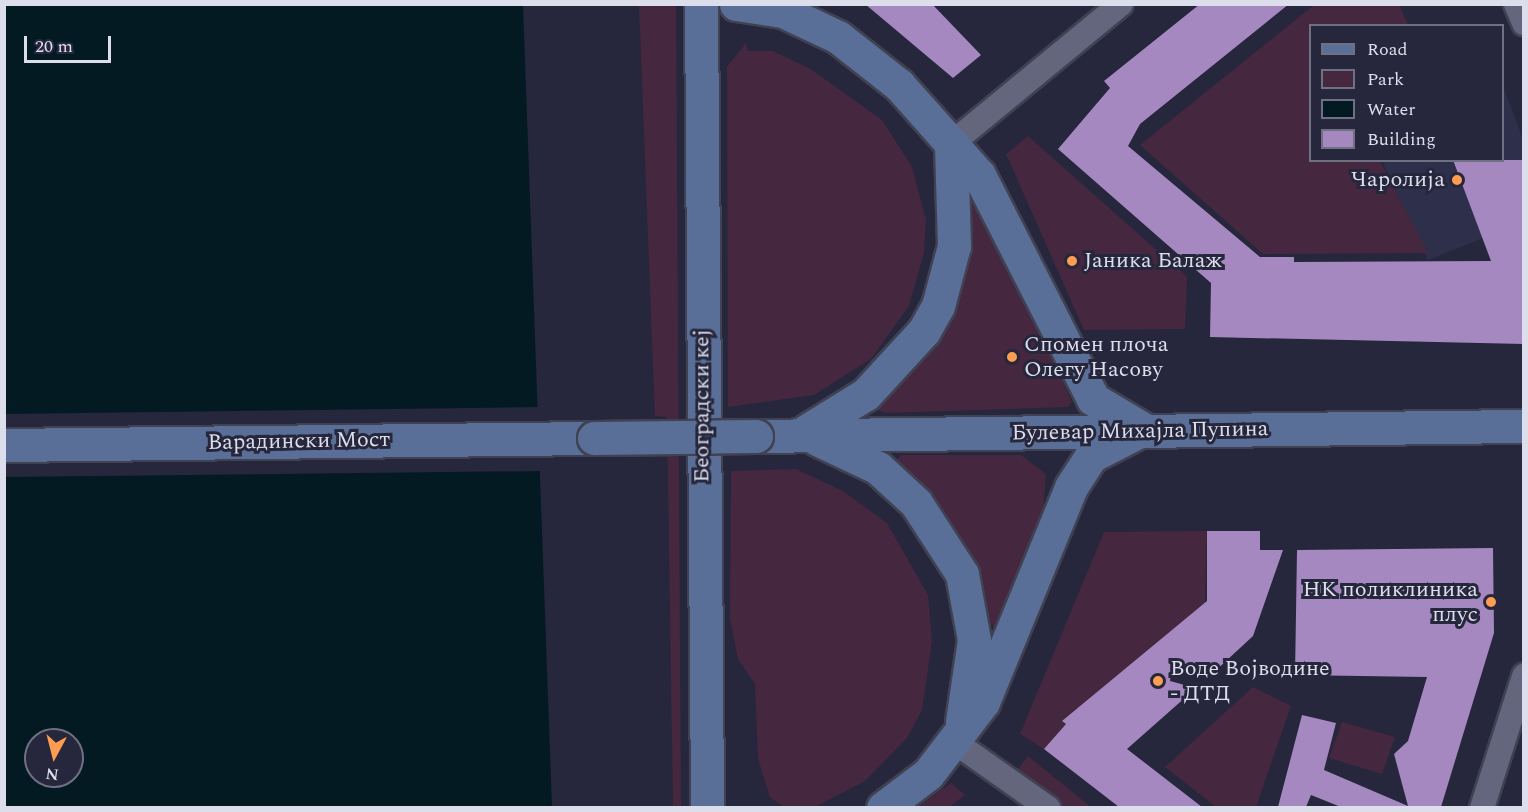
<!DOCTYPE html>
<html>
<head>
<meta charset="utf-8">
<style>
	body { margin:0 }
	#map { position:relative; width:1528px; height:812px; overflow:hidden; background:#26273c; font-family:Spectral,serif }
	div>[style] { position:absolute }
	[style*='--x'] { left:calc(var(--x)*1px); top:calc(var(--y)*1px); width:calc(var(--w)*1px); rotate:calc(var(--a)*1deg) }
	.built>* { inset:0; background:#2e304b }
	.green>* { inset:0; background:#45273f }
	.water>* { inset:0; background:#031a23 }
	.pier>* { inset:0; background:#26273c }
	.building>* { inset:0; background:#a688c0 }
	.roads { filter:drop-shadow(2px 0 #404152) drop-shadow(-2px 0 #404152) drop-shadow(0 2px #404152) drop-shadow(0 -2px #404152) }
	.street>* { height:24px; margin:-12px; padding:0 12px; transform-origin:12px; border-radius:12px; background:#64667e }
	.secondary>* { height:33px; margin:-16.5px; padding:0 16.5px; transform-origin:16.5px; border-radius:16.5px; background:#596f97 }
	.bridges { filter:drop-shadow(2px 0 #404152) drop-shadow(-2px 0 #404152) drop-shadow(0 2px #404152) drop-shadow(0 -2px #404152) }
	.secondary-bridge>* { height:33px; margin:-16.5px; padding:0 16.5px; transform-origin:16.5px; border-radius:16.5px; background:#596f97 }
	.dots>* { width:16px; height:16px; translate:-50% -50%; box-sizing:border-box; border:3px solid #26273c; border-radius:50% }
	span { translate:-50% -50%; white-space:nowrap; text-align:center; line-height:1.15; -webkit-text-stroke:6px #26273c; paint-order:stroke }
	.poi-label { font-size:22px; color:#dcdeec }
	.right { translate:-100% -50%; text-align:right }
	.left { translate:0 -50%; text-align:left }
	.street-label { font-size:22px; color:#dcdeec }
	.frame { position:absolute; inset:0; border:6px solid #dcdeec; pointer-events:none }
	.legend { position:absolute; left:1309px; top:24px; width:195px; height:138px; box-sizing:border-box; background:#26273c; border:2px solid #6f7082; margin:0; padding:8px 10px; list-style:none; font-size:18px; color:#dcdeec }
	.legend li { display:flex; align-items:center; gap:12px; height:30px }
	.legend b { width:30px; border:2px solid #6f7082 }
	.north { position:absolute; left:24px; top:728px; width:60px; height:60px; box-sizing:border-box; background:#26273c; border:2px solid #6f7082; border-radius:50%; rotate:187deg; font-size:16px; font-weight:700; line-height:24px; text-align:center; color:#dcdeec }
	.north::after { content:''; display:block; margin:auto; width:21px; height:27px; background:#fc9d52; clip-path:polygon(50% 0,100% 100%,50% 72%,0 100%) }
	.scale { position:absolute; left:24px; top:36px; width:87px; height:27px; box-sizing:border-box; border:3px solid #dcdeec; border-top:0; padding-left:8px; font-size:18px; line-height:21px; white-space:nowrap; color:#dcdeec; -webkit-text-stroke:4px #26273c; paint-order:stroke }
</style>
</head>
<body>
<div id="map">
	<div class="built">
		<i style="clip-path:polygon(1504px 89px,1523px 139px,1523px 200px,1495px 233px,1428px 260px,1382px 161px,1502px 160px)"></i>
	</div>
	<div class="green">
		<i style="clip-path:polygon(639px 5px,676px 5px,681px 807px,673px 807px,667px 417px,655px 416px)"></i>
		<i style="clip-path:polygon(1314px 5px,1399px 5px,1408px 25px,1310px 26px,1310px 160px,1380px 161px,1428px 253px,1263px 254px,1140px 145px)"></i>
		<i style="clip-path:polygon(746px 43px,748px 51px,773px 51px,812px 70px,882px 120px,912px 167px,926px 220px,924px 253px,909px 306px,871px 359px,814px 395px,728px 407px,727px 67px)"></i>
		<i style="clip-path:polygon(1028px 136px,1187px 277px,1185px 329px,1084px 330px,1006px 154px)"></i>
		<i style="clip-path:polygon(971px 176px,1072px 402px,1068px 407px,885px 413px,876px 409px,878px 402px,912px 372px,938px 336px,964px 182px)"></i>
		<i style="clip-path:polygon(901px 455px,1021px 455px,1046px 474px,1042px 524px,996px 628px,989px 623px,969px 553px,923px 489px,895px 462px)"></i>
		<i style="clip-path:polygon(796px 469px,843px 491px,887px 523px,928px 595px,932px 641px,922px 710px,907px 738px,865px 781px,815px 807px,784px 807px,770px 797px,758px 759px,755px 684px,738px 659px,730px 619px,731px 471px)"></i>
		<i style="clip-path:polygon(1207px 531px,1205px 603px,1062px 721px,1066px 724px,1044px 749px,1020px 734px,1104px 532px)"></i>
		<i style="clip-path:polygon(1253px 687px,1291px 706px,1256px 807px,1216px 807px,1165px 767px)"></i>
		<i style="clip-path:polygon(1342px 722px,1395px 737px,1382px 774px,1329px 758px)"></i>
		<i style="clip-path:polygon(1028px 756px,1091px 807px,1059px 807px,1015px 773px)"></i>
		<i style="clip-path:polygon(951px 783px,965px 795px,949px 807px,918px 807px)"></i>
	</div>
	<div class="water">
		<i style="clip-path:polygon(evenodd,5px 5px,523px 5px,552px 807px,5px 808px,5px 5px,36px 740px,72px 740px,72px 776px,36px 776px,36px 740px)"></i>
	</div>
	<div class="pier">
		<i style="clip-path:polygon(540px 407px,543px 471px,4px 477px,5px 414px)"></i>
	</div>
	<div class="building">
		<i style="clip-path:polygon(865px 4px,932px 4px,981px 55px,953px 78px)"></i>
		<i style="clip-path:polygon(1200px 4px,1289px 4px,1140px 124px,1128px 146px,1260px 257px,1294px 257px,1294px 262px,1491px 261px,1453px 160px,1524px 160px,1524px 344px,1210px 337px,1211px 283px,1058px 149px,1110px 88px,1104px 81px)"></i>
		<i style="clip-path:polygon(1207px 531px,1260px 531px,1260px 550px,1283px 550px,1253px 636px,1213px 673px,1171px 672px,1170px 681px,1196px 688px,1127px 749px,1202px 807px,1119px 807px,1044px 749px,1066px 724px,1062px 721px,1207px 601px)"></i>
		<i style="clip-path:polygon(1493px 548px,1494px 633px,1441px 807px,1341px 807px,1311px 795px,1306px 807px,1278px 807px,1302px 715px,1336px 723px,1324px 770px,1408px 806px,1394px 754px,1408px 741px,1427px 677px,1295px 675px,1297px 550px)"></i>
	</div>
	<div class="roads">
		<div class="street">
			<i style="--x:1516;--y:4;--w:21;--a:67"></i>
			<i style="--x:951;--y:144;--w:220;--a:-39.5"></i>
			<i style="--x:956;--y:743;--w:113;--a:35.2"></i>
			<i style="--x:1482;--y:808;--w:139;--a:-72.3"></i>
		</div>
		<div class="secondary">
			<i style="--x:701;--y:4;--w:804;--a:89.57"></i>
			<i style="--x:736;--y:4;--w:48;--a:8.5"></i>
			<i style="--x:783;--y:11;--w:61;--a:25.3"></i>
			<i style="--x:838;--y:37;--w:78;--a:38.2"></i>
			<i style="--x:899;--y:85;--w:120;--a:48.4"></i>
			<i style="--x:979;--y:175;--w:251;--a:63"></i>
			<i style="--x:1093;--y:399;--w:61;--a:30.8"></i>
			<i style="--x:806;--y:431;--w:70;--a:-31.7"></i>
			<i style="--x:866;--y:394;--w:86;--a:-47.4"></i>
			<i style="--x:924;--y:331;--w:29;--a:-61"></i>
			<i style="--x:938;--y:306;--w:62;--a:-75.1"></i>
			<i style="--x:954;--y:246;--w:102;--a:-91.7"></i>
			<i style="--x:756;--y:436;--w:768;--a:-0.75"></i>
			<i style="--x:817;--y:439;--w:68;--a:25.4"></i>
			<i style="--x:878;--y:468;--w:52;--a:42.6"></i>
			<i style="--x:916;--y:503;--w:85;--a:57.1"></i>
			<i style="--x:962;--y:574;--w:67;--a:79.7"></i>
			<i style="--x:974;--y:640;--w:82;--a:98.4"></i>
			<i style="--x:4;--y:445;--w:590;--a:-0.68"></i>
			<i style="--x:883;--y:808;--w:56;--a:-37.1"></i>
			<i style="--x:928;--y:774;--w:91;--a:-52.6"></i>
			<i style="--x:983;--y:702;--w:232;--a:-67.7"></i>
			<i style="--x:1071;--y:487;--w:37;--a:-57"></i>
			<i style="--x:1091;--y:456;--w:48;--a:-27.1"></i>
		</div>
	</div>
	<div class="bridges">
		<div class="secondary-bridge">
			<i style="--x:594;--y:438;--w:162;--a:-0.7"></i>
		</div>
	</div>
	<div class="dots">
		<i style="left:1457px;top:180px;background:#fc9d52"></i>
		<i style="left:1072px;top:261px;background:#fc9d52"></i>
		<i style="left:1012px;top:357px;background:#fc9d52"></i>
		<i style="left:1491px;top:602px;background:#fc9d52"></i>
		<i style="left:1158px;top:681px;background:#fc9d52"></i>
	</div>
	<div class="poi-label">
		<span class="right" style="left:1445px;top:180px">Чаролија</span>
		<span class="left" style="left:1084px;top:261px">Јаника Балаж</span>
		<span class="left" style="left:1024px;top:357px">Спомен плоча<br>Олегу Насову</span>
		<span class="right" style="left:1478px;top:602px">НК поликлиника<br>плус</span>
		<span class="left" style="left:1170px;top:681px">Воде Војводине<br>- ДТД</span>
	</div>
	<div class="street-label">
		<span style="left:702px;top:406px;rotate:-90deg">Београдски кеј</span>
		<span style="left:1140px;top:431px;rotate:-1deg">Булевар Михајла Пупина</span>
		<span style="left:299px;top:441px;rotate:-1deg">Варадински Мост</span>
	</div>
	<div class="frame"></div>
	<ul class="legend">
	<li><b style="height:8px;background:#596f97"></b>Road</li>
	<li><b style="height:16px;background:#45273f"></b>Park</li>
	<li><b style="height:16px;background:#031a23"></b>Water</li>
	<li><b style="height:16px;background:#a688c0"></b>Building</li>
	</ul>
	<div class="north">N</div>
	<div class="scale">20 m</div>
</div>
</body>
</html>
